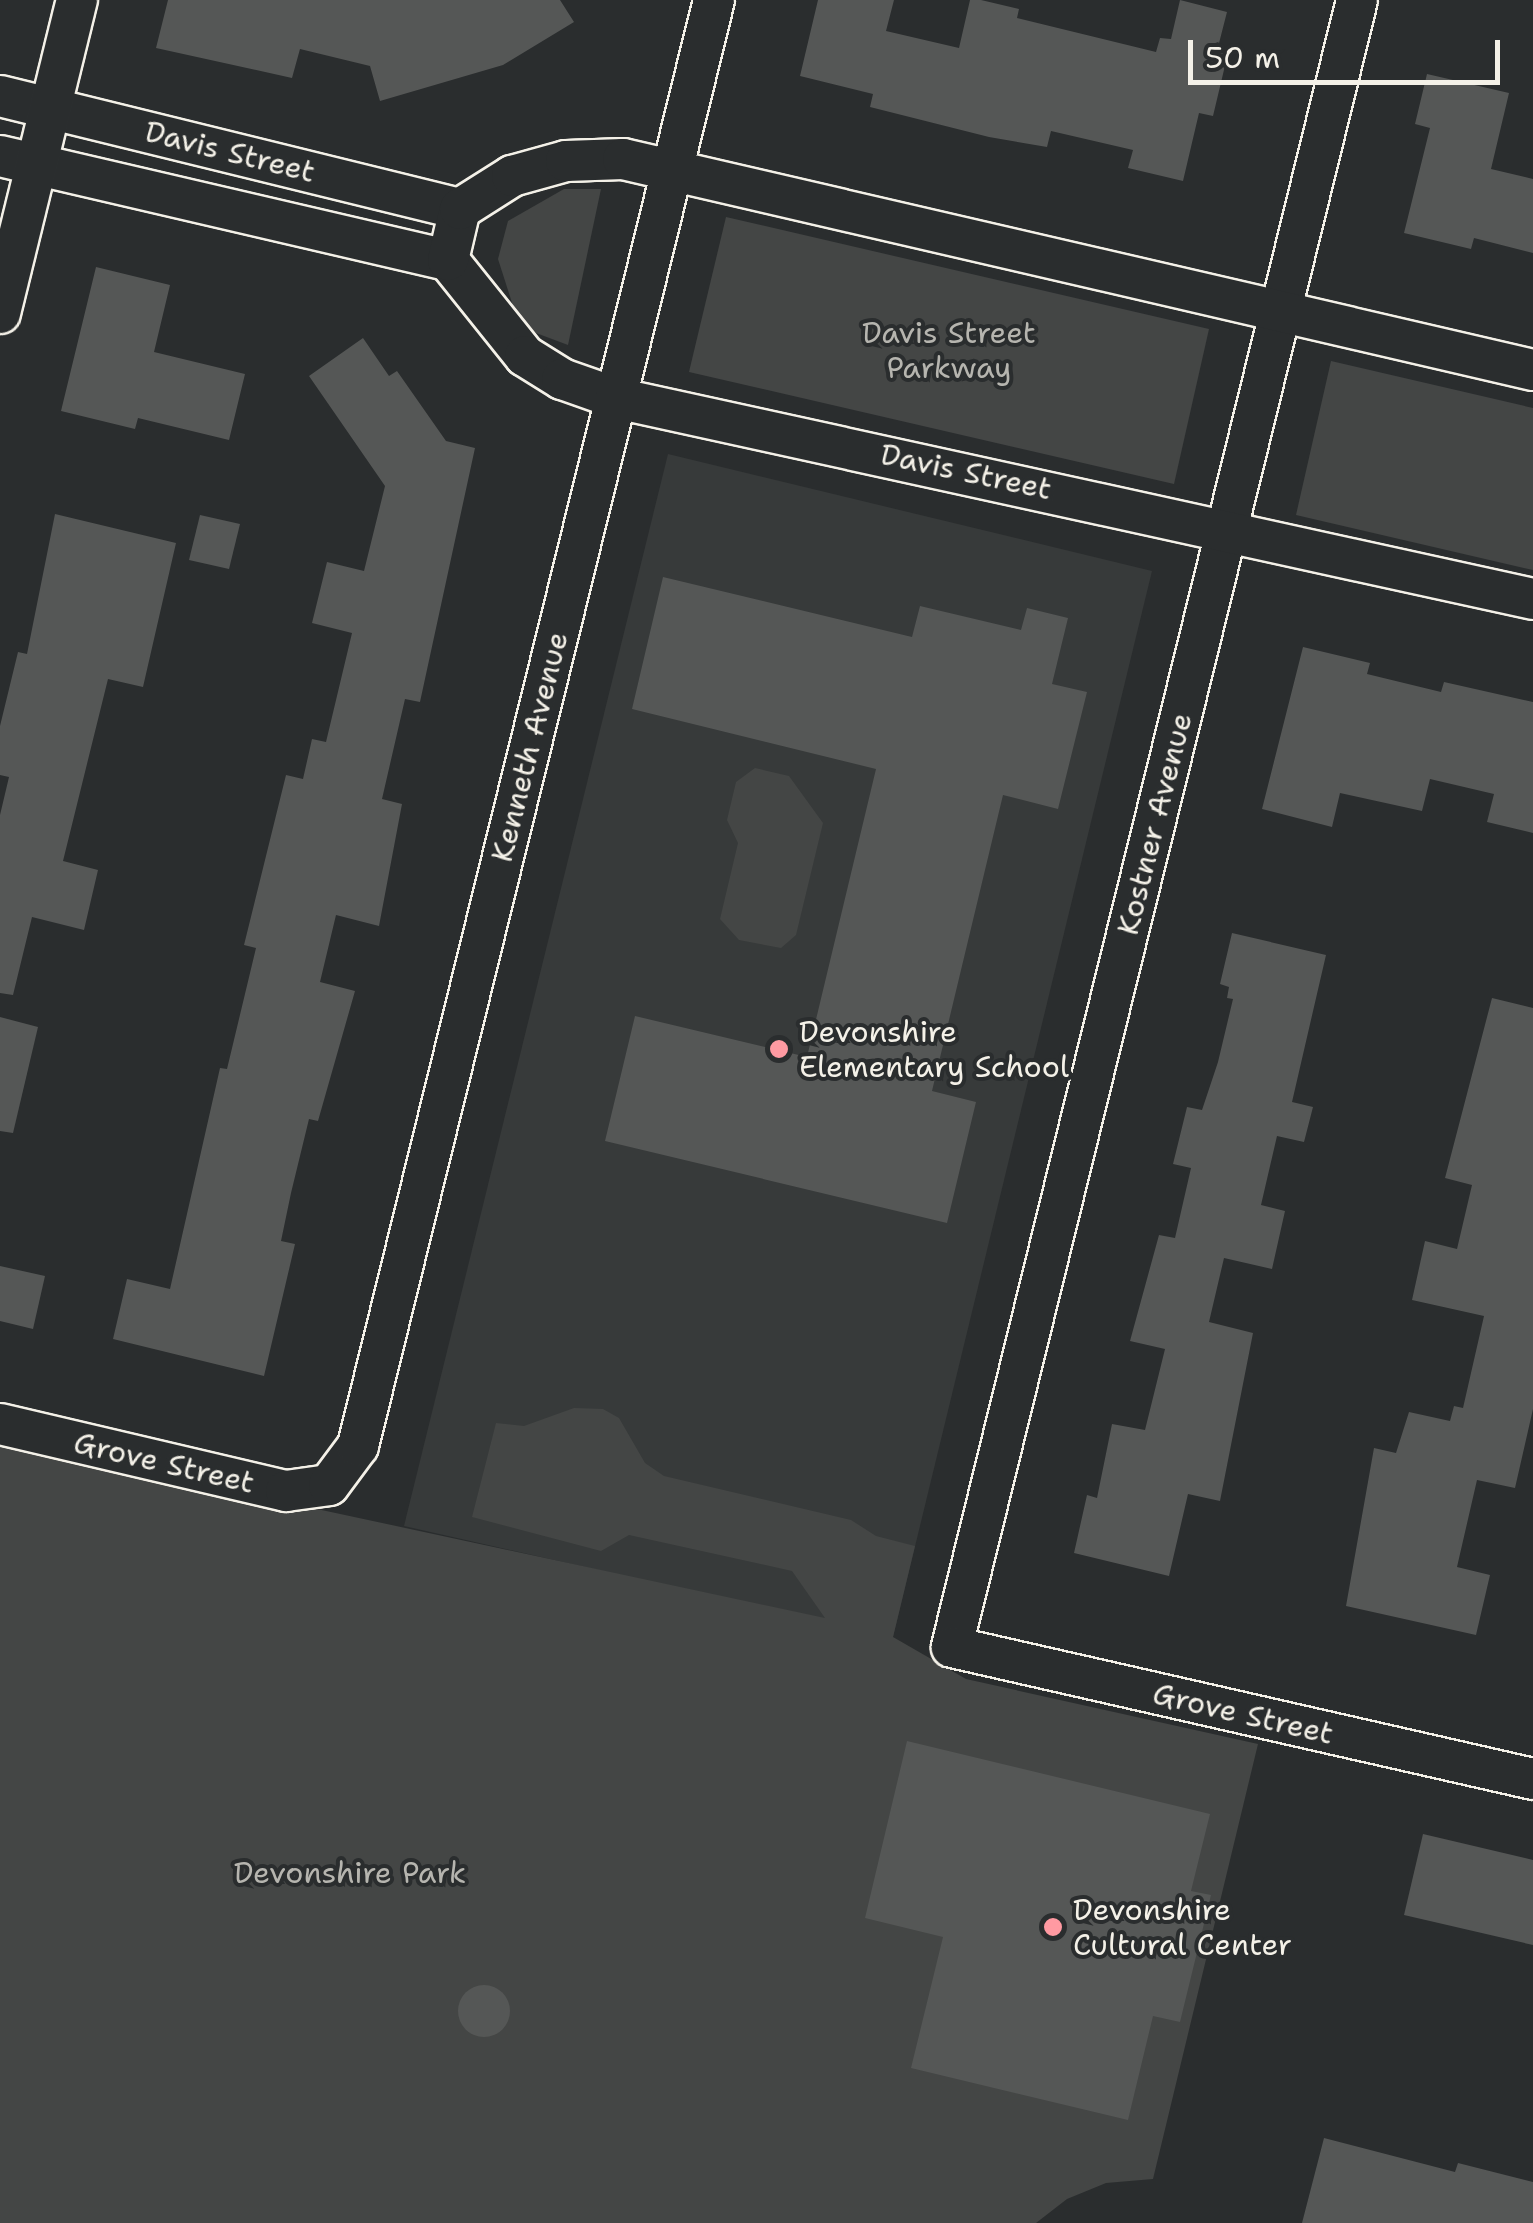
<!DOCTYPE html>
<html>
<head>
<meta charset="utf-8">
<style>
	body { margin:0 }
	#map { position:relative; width:1533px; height:2223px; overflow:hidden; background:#2a2d2e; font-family:"Shantell Sans",sans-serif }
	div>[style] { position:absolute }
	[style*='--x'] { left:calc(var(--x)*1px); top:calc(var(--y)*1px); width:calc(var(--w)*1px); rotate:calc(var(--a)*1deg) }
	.built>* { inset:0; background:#373a3a }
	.green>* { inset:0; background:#444645 }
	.building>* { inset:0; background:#555756 }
	.round { border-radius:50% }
	.roads { filter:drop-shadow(2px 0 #f4f1e8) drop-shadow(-2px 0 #f4f1e8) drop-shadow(0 2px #f4f1e8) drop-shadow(0 -2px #f4f1e8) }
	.street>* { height:40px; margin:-20px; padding:0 20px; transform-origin:20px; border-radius:20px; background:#2a2d2e }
	.dots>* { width:28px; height:28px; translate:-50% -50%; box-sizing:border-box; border:5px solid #2a2d2e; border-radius:50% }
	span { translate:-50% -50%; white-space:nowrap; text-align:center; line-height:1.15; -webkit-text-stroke:8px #2a2d2e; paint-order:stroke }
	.street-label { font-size:30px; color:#f4f1e8 }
	.park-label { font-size:30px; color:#b6b5af }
	.poi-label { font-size:30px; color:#f4f1e8 }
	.left { translate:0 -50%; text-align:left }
	.scale { position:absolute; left:1188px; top:40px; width:312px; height:45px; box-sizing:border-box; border:5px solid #f4f1e8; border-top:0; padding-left:12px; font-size:30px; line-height:35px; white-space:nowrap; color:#f4f1e8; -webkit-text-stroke:8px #2a2d2e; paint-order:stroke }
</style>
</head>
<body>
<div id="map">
	<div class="built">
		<i style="clip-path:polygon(668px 454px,1152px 571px,893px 1637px,404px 1526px)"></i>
	</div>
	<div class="green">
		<i style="clip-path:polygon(564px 189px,601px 189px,568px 345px,536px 333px,515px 312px,498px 259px,508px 221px)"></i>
		<i style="clip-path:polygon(726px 217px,1209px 329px,1174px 484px,689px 372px)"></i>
		<i style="clip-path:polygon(1331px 361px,1533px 408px,1533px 570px,1296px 515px)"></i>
		<i style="clip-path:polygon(755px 768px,789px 776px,823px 823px,796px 935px,781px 948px,739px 940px,720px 919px,738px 843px,727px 820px,736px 782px)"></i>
		<i style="clip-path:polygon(574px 1408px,603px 1409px,619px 1418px,645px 1463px,664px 1476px,851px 1520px,876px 1536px,915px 1546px,893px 1637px,966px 1679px,1258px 1744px,1153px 2179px,1106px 2183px,1067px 2199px,1036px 2223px,0 2223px,0 1441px,825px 1618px,792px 1571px,629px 1535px,601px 1551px,472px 1517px,496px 1423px,524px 1426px)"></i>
	</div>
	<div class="building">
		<i style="clip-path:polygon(168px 0,560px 0,574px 22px,503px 65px,380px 101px,370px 66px,300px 49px,292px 78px,156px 48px)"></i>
		<i style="clip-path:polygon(818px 0,894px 0,886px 31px,959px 48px,970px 0,981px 0,1019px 9px,1017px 18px,1156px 52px,1160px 38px,1171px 39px,1180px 0,1227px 12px,1217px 51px,1228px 53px,1213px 116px,1199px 113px,1183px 181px,1128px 168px,1133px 150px,1051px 131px,1047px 147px,989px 137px,870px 107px,873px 94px,800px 76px)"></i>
		<i style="clip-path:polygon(1427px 74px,1509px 93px,1491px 169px,1533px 179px,1533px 253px,1474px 238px,1471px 249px,1404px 233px,1430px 128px,1415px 124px)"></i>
		<i style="clip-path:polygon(96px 267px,170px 285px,154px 352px,245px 374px,229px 440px,138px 418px,135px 429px,61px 411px)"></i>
		<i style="clip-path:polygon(363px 338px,389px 376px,397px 371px,446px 441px,475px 448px,420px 702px,405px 699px,382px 799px,402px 804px,379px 926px,336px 915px,320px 982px,355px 991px,318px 1121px,309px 1119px,291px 1193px,281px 1241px,295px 1244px,264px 1376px,113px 1339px,127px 1279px,170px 1289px,220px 1068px,227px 1069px,256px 948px,244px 945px,286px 775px,303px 779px,312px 739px,326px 742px,352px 633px,312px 623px,327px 562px,364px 571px,385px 486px,309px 376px)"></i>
		<i style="clip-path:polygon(55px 514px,176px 543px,143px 687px,108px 679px,63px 861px,98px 870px,84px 930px,32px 917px,13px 995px,0 993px,0 815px,9px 777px,0 775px,0 726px,18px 652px,27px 654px)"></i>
		<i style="clip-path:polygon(200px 515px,240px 524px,229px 569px,189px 560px)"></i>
		<i style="clip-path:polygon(663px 577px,912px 637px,920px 606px,1021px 630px,1027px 608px,1068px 618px,1052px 684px,1087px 692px,1058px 809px,1003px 795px,932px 1091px,976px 1102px,947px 1223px,605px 1141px,635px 1016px,807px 1057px,876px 769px,632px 709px)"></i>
		<i style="clip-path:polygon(1303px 647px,1370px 663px,1367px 674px,1441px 692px,1444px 682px,1533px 702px,1533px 833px,1487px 822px,1494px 794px,1430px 779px,1422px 811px,1340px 793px,1332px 827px,1262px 809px)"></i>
		<i style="clip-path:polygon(1232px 933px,1326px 955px,1292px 1102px,1313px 1107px,1304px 1142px,1277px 1136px,1261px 1205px,1285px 1211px,1272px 1269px,1224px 1258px,1209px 1322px,1253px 1333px,1220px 1501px,1188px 1494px,1169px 1576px,1074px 1553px,1087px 1495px,1097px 1498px,1112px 1424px,1145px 1430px,1165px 1349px,1130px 1341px,1159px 1235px,1175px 1238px,1191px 1168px,1173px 1164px,1187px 1107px,1202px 1110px,1218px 1062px,1233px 999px,1227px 998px,1229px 987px,1220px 984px)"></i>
		<i style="clip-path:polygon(1492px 998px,1533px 1008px,1533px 1409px,1515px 1488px,1477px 1480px,1457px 1567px,1490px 1575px,1476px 1635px,1346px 1606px,1374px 1448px,1396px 1453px,1409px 1412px,1450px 1421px,1454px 1406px,1463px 1408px,1484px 1316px,1412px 1300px,1425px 1241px,1457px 1249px,1472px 1185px,1445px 1178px)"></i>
		<i style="clip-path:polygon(0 1017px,38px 1027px,13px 1133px,0 1131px)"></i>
		<i style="clip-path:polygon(0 1266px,45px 1276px,33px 1329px,0 1321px)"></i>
		<i style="clip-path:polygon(907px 1741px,1210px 1814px,1191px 1891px,1211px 1895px,1180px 2022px,1153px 2016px,1128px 2120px,911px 2068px,943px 1937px,865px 1918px)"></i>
		<i style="clip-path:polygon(1423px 1834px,1533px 1860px,1533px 1945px,1404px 1915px)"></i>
		<i class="round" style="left:458px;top:1985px;width:52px;height:52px"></i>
		<i style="clip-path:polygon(1324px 2138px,1455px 2172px,1458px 2163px,1533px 2182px,1533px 2223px,1302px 2223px)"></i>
	</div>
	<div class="roads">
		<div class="street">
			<i style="--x:1357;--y:0;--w:1696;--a:103.82"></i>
			<i style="--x:952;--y:1647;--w:596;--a:12.8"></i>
			<i style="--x:0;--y:96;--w:474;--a:13.8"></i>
			<i style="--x:0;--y:156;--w:460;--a:13.1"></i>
			<i style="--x:448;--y:260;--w:123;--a:51.3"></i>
			<i style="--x:525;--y:356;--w:44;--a:31.9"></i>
			<i style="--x:562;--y:379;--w:57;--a:19.4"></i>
			<i style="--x:616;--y:398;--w:939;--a:12.36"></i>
			<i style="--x:448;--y:260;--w:52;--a:-76.8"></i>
			<i style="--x:460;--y:209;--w:62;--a:-32.4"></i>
			<i style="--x:512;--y:176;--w:56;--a:-15.5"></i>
			<i style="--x:566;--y:161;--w:57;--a:-2"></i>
			<i style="--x:623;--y:159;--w:934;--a:13.05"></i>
			<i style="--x:0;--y:313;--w:322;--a:-76.2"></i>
			<i style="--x:0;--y:1424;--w:294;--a:13.2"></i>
			<i style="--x:286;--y:1491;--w:43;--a:-7.9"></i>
			<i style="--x:329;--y:1485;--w:49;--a:-53.4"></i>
			<i style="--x:358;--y:1446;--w:1489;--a:-76.17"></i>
		</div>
	</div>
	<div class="dots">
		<i style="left:779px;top:1049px;background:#ff9aa2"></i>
		<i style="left:1053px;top:1927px;background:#ff9aa2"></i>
	</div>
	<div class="street-label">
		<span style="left:230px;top:152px;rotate:14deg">Davis Street</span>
		<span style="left:966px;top:472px;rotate:12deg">Davis Street</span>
		<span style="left:530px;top:747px;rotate:-76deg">Kenneth Avenue</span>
		<span style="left:1155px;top:824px;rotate:-76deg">Kostner Avenue</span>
		<span style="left:164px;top:1463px;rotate:13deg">Grove Street</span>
		<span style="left:1243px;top:1714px;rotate:13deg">Grove Street</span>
	</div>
	<div class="park-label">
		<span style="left:949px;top:350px">Davis Street<br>Parkway</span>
		<span style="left:350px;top:1873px">Devonshire Park</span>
	</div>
	<div class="poi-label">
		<span class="left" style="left:799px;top:1049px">Devonshire<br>Elementary School</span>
		<span class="left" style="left:1073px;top:1927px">Devonshire<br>Cultural Center</span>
	</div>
	<div class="scale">50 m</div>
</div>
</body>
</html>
